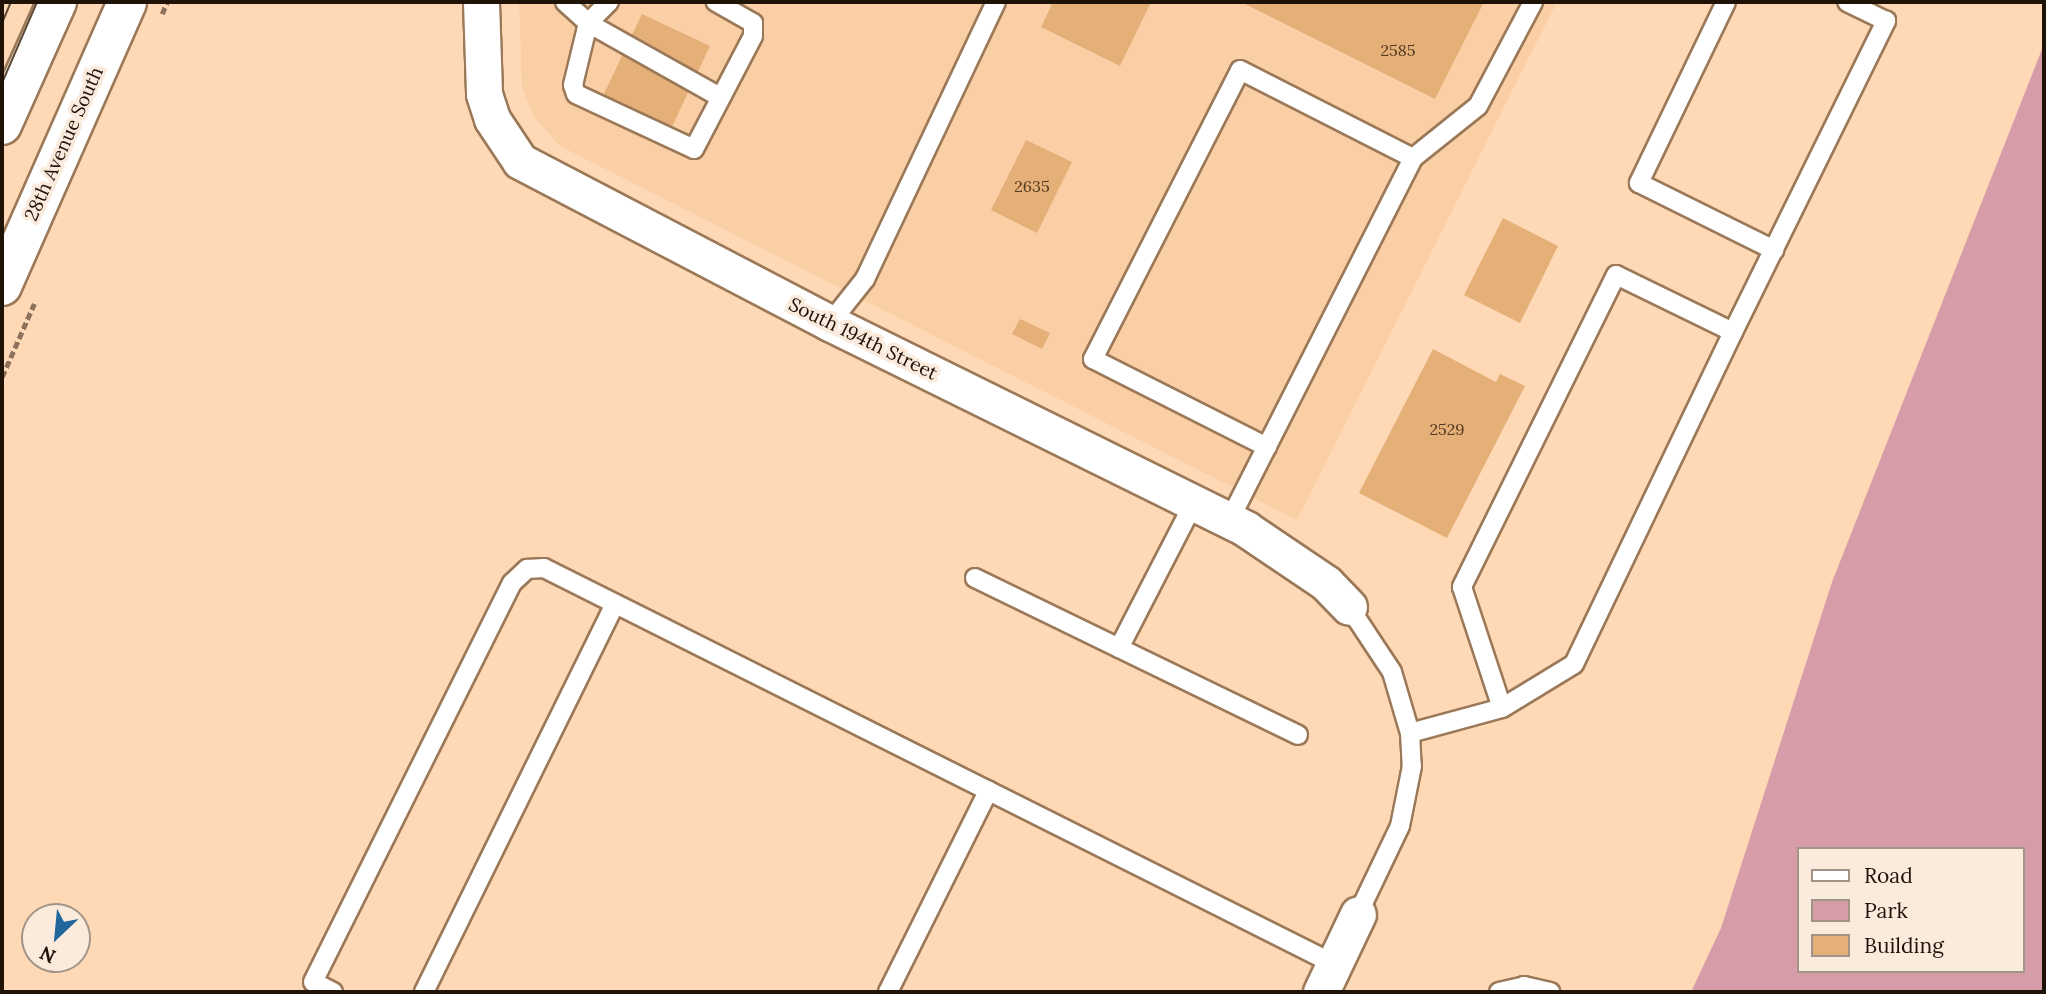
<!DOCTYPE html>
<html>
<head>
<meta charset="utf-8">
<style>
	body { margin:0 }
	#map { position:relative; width:2046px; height:994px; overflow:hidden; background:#ffd9b6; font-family:Lora,serif }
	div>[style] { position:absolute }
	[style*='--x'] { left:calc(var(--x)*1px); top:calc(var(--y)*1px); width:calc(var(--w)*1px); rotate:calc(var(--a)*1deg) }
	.built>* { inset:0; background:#facfa6 }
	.green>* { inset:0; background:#d69da8 }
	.building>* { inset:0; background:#e5af78 }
	.path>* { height:4.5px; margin-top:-2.25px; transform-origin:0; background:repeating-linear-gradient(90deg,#8d735c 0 7px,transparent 0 10.5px) }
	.roads { filter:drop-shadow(2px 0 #9b7958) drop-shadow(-2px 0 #9b7958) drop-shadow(0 2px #9b7958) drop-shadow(0 -2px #9b7958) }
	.lane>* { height:18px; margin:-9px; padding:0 9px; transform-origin:9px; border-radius:9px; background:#fff }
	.street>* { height:35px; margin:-17.5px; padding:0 17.5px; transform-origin:17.5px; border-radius:17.5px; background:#fff }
	.secondary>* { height:38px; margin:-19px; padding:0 19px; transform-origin:19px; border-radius:19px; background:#fff }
	.tram>* { height:2px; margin:-1px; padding:0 1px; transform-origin:1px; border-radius:1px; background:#5e4a37 }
	span { translate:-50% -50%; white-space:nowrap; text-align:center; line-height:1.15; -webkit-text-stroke:7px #faebdd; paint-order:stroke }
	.number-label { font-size:16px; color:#503922 }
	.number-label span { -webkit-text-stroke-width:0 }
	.street-label { font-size:19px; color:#1f1206 }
	.frame { position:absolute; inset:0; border:4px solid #1f1206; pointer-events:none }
	.legend { position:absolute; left:1797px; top:847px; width:228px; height:126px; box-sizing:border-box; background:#faebdd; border:2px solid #a29487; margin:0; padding:9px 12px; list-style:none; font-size:21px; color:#1f1206 }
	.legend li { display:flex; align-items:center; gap:14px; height:35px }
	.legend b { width:35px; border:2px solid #a29487 }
	.north { position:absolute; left:21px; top:903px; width:70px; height:70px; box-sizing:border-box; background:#faebdd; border:2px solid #a29487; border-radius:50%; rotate:206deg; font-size:19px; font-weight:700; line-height:28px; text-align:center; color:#1f1206 }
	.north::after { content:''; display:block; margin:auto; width:24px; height:32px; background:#22679c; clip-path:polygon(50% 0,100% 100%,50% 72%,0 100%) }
</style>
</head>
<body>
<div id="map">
	<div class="built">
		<i style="clip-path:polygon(519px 2px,1557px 2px,1297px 520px,560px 146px,534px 117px,522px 87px)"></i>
	</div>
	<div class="green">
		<i style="clip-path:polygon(evenodd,2044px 44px,2044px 992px,1691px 992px,1721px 928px,1832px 582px,2044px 44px,1799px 849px,2023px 849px,2023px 971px,1799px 971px,1799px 849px)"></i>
	</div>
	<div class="building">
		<i style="clip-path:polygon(1053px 2px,1151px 2px,1120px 66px,1041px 27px)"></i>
		<i style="clip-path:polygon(1241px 2px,1484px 2px,1435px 99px)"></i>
		<i style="clip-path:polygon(642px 14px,710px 46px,669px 133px,601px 100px)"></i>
		<i style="clip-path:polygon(1026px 140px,1072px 162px,1037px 233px,991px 210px)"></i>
		<i style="clip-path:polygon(1503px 218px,1558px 246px,1520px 323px,1464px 295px)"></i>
		<i style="clip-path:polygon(1020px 319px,1050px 333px,1042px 349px,1012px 334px)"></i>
		<i style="clip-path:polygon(1433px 349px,1496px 382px,1500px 374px,1525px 386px,1447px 538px,1359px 493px)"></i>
	</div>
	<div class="path">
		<i style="--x:162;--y:14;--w:13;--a:-67"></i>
		<i style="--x:2;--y:377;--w:80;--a:-66.3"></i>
	</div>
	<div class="roads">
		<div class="lane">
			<i style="--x:565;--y:2;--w:31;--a:42"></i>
			<i style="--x:588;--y:23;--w:151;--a:29.3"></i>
			<i style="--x:609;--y:2;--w:30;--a:135"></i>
			<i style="--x:588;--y:23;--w:64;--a:103.6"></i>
			<i style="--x:573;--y:85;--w:9;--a:72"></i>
			<i style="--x:576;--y:94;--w:130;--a:25"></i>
			<i style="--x:694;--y:149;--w:127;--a:-62.4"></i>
			<i style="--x:753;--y:36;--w:13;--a:-90"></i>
			<i style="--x:753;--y:23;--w:43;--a:-150.4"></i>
			<i style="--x:1726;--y:2;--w:201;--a:115.7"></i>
			<i style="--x:1639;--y:183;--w:151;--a:26.4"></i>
			<i style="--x:830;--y:323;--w:56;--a:-51.5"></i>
			<i style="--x:865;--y:279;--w:306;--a:-64.7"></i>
			<i style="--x:1733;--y:332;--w:347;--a:-63.8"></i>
			<i style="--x:1886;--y:21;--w:43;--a:-154"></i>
			<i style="--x:1267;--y:447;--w:195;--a:-153.2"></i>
			<i style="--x:1093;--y:359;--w:324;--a:-63"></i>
			<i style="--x:1240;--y:70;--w:194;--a:27"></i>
			<i style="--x:1229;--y:521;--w:407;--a:-63.1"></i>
			<i style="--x:1413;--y:158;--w:83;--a:-38.7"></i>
			<i style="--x:1478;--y:106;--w:118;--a:-62.1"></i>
			<i style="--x:975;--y:578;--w:359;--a:25.9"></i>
			<i style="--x:1349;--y:607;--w:78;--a:56.5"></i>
			<i style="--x:1392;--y:672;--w:64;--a:73.6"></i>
			<i style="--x:1410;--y:733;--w:33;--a:87"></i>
			<i style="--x:1412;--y:766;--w:61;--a:101.3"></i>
			<i style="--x:1400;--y:826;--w:98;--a:115.5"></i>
			<i style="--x:1119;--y:648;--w:163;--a:-62.7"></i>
			<i style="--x:1410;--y:733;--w:95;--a:-15.2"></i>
			<i style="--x:1502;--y:708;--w:84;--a:-31.4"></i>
			<i style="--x:1574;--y:664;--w:368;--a:-64.4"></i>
			<i style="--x:1733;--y:332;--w:130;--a:-154"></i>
			<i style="--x:1616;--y:275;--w:348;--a:116.3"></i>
			<i style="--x:1462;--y:587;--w:127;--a:71.7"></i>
			<i style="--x:333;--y:992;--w:22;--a:-153"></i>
			<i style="--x:313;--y:982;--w:446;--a:-63.5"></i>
			<i style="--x:512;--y:583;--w:21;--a:-43"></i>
			<i style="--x:527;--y:569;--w:17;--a:-3"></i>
			<i style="--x:544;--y:568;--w:884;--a:26.62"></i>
			<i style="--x:424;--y:992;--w:432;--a:-63.8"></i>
			<i style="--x:888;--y:992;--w:225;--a:-63.5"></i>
			<i style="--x:1499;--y:992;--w:26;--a:-13"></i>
			<i style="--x:1524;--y:986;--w:27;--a:13"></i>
		</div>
		<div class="street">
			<i style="--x:481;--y:2;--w:92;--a:88.1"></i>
			<i style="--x:484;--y:94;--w:26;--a:72"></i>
			<i style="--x:492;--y:119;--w:50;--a:56.3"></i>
			<i style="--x:520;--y:161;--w:350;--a:27.6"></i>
			<i style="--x:830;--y:323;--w:464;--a:26.3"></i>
			<i style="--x:1246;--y:529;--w:97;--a:34"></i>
			<i style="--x:1326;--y:583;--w:33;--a:46"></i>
			<i style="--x:1321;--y:992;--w:86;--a:-64.6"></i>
		</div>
		<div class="secondary">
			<i style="--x:2;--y:125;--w:135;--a:-65.9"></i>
			<i style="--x:2;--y:286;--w:310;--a:-66.2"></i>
		</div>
	</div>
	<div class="tram">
		<i style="--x:2;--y:23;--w:23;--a:-67"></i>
		<i style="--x:2;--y:83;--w:88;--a:-66.6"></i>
	</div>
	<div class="number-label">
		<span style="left:1398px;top:50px">2585</span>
		<span style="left:1032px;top:186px">2635</span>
		<span style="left:1447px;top:429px">2529</span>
	</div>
	<div class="street-label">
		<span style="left:64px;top:144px;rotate:-66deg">28th Avenue South</span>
		<span style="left:863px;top:339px;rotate:26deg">South 194th Street</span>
	</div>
	<div class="frame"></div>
	<ul class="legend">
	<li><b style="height:9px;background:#fff"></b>Road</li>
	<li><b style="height:19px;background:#d69da8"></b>Park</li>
	<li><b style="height:19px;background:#e5af78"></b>Building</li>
	</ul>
	<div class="north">N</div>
</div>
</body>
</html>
